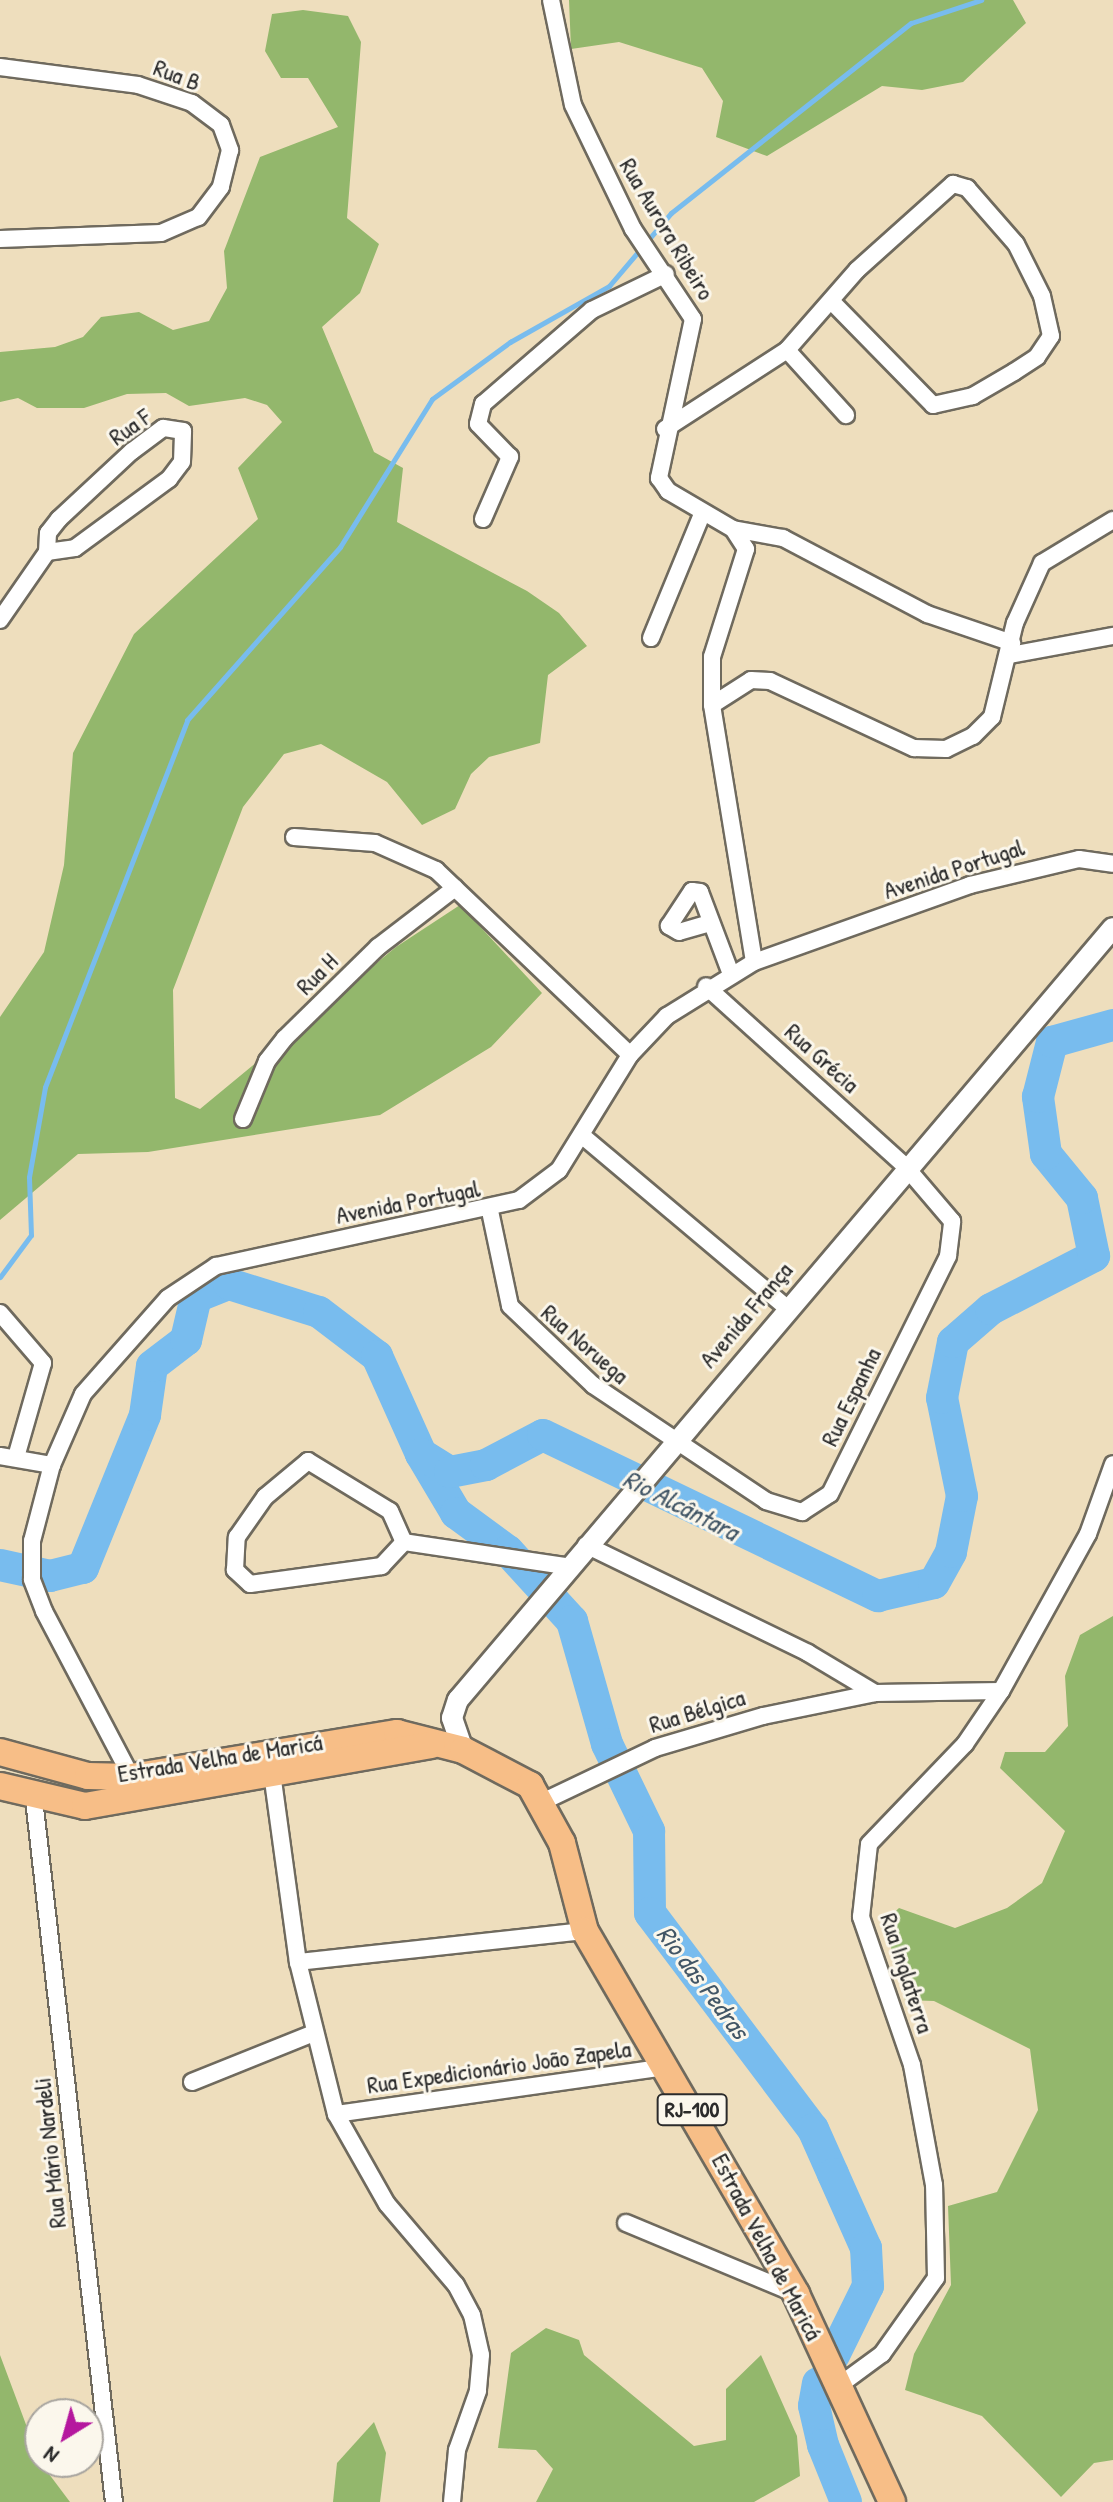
<!DOCTYPE html>
<html>
<head>
<meta charset="utf-8">
<style>
	body { margin:0 }
	#map { position:relative; width:1113px; height:2502px; overflow:hidden; background:#eedebd; font-family:"Patrick Hand",sans-serif }
	div>[style] { position:absolute }
	[style*='--x'] { left:calc(var(--x)*1px); top:calc(var(--y)*1px); width:calc(var(--w)*1px); rotate:calc(var(--a)*1deg) }
	.forest>* { inset:0; background:#93b76c }
	.stream>* { height:5px; margin:-2.5px; padding:0 2.5px; transform-origin:2.5px; border-radius:2.5px; background:#78bcee }
	.river>* { height:32px; margin:-16px; padding:0 16px; transform-origin:16px; border-radius:16px; background:#78bcee }
	.roads { filter:drop-shadow(2px 0 #6f6a5e) drop-shadow(-2px 0 #6f6a5e) drop-shadow(0 2px #6f6a5e) drop-shadow(0 -2px #6f6a5e) }
	.minor>* { height:16px; margin:-8px; padding:0 8px; transform-origin:8px; border-radius:8px; background:#fff }
	.tertiary>* { height:20px; margin:-10px; padding:0 10px; transform-origin:10px; border-radius:10px; background:#fff }
	.primary>* { height:26px; margin:-13px; padding:0 13px; transform-origin:13px; border-radius:13px; background:#f7be87 }
	span { translate:-50% -50%; white-space:nowrap; text-align:center; line-height:1.15; -webkit-text-stroke:6px #fbf7ec; paint-order:stroke }
	.shield-label span { padding:2px 6px; background:#fbf7ec; border:2px solid; border-radius:6px; -webkit-text-stroke-width:0 }
	.shield-label { font-size:22px; color:#2b2b2b; font-weight:700 }
	.street-label { font-size:24px; color:#2b2b2b }
	.water-label { font-size:26px; color:#425666; font-style:italic }
	.north { position:absolute; left:24px; top:2398px; width:80px; height:80px; box-sizing:border-box; background:#fbf7ec; border:2px solid #a8a59f; border-radius:50%; rotate:217deg; font-size:22px; font-weight:700; line-height:32px; text-align:center; color:#2b2b2b }
	.north::after { content:''; display:block; margin:auto; width:28px; height:36px; background:#b5179e; clip-path:polygon(50% 0,100% 100%,50% 72%,0 100%) }
</style>
</head>
<body>
<div id="map">
	<div class="forest">
		<i style="clip-path:polygon(569px 0,1013px 0,1026px 23px,963px 82px,922px 90px,882px 86px,767px 156px,716px 137px,723px 101px,702px 68px,619px 42px,571px 49px)"></i>
		<i style="clip-path:polygon(303px 10px,348px 16px,361px 42px,347px 218px,379px 244px,360px 293px,322px 327px,374px 452px,403px 468px,397px 522px,527px 591px,559px 613px,587px 646px,548px 675px,540px 743px,489px 757px,471px 774px,455px 809px,422px 825px,387px 782px,321px 744px,284px 754px,243px 807px,173px 990px,175px 1098px,200px 1109px,396px 947px,460px 905px,542px 993px,491px 1047px,380px 1115px,148px 1152px,78px 1154px,0 1220px,0 1017px,44px 952px,64px 865px,73px 753px,134px 634px,258px 519px,238px 468px,282px 422px,267px 405px,245px 398px,189px 406px,166px 393px,127px 394px,84px 408px,37px 408px,18px 398px,0 402px,0 352px,55px 347px,83px 337px,101px 317px,139px 312px,173px 330px,209px 321px,227px 288px,224px 251px,260px 157px,338px 127px,308px 78px,281px 78px,265px 51px,272px 14px)"></i>
		<i style="clip-path:polygon(1113px 1616px,1113px 2460px,1094px 2463px,1061px 2497px,982px 2416px,905px 2390px,914px 2354px,951px 2285px,948px 2206px,997px 2192px,1038px 2110px,1030px 2049px,934px 2001px,905px 2000px,884px 1922px,899px 1908px,955px 1928px,1007px 1908px,1042px 1883px,1065px 1831px,1000px 1768px,1005px 1752px,1045px 1752px,1068px 1726px,1065px 1676px,1080px 1635px)"></i>
		<i style="clip-path:polygon(546px 2328px,579px 2340px,584px 2355px,694px 2446px,726px 2440px,726px 2389px,761px 2355px,797px 2436px,800px 2476px,754px 2502px,536px 2502px,553px 2469px,536px 2450px,498px 2448px,511px 2353px)"></i>
		<i style="clip-path:polygon(0 2355px,40px 2462px,70px 2502px,0 2502px)"></i>
		<i style="clip-path:polygon(374px 2422px,386px 2453px,380px 2502px,333px 2502px,337px 2463px)"></i>
	</div>
	<div class="stream">
		<i style="--x:0;--y:1277;--w:52;--a:-53.6"></i>
		<i style="--x:31;--y:1235;--w:58;--a:-92"></i>
		<i style="--x:29;--y:1177;--w:91;--a:-79.9"></i>
		<i style="--x:45;--y:1087;--w:394;--a:-68.8"></i>
		<i style="--x:187;--y:720;--w:231;--a:-48.5"></i>
		<i style="--x:340;--y:547;--w:174;--a:-58.1"></i>
		<i style="--x:432;--y:399;--w:97;--a:-36.2"></i>
		<i style="--x:510;--y:342;--w:114;--a:-29.5"></i>
		<i style="--x:609;--y:286;--w:96;--a:-49.7"></i>
		<i style="--x:671;--y:213;--w:306;--a:-38.4"></i>
		<i style="--x:911;--y:23;--w:74;--a:-18.2"></i>
	</div>
	<div class="river">
		<i style="--x:421;--y:1454;--w:69;--a:59.3"></i>
		<i style="--x:456;--y:1513;--w:64;--a:36.2"></i>
		<i style="--x:508;--y:1551;--w:95;--a:47.6"></i>
		<i style="--x:572;--y:1621;--w:128;--a:74.1"></i>
		<i style="--x:607;--y:1744;--w:97;--a:64.2"></i>
		<i style="--x:649;--y:1831;--w:82;--a:89.3"></i>
		<i style="--x:650;--y:1913;--w:271;--a:53"></i>
		<i style="--x:813;--y:2129;--w:49;--a:66"></i>
		<i style="--x:833;--y:2174;--w:81;--a:66"></i>
		<i style="--x:866;--y:2248;--w:38;--a:87"></i>
		<i style="--x:868;--y:2286;--w:77;--a:116.2"></i>
		<i style="--x:0;--y:1565;--w:51;--a:12.4"></i>
		<i style="--x:50;--y:1576;--w:34;--a:-14"></i>
		<i style="--x:83;--y:1568;--w:165;--a:-67.9"></i>
		<i style="--x:145;--y:1415;--w:49;--a:-81.9"></i>
		<i style="--x:152;--y:1366;--w:43;--a:-37.4"></i>
		<i style="--x:186;--y:1340;--w:44;--a:-76.9"></i>
		<i style="--x:196;--y:1297;--w:35;--a:-22"></i>
		<i style="--x:229;--y:1284;--w:94;--a:17.3"></i>
		<i style="--x:319;--y:1312;--w:73;--a:37.2"></i>
		<i style="--x:377;--y:1356;--w:107;--a:65.8"></i>
		<i style="--x:421;--y:1454;--w:34;--a:32"></i>
		<i style="--x:450;--y:1472;--w:37;--a:-11"></i>
		<i style="--x:486;--y:1465;--w:64;--a:-27.8"></i>
		<i style="--x:543;--y:1435;--w:372;--a:25.7"></i>
		<i style="--x:878;--y:1596;--w:57;--a:-13.1"></i>
		<i style="--x:934;--y:1583;--w:35;--a:-61"></i>
		<i style="--x:951;--y:1552;--w:57;--a:-78.9"></i>
		<i style="--x:962;--y:1496;--w:100;--a:-101.5"></i>
		<i style="--x:942;--y:1398;--w:57;--a:-78.9"></i>
		<i style="--x:953;--y:1342;--w:50;--a:-41"></i>
		<i style="--x:991;--y:1309;--w:116;--a:-27.2"></i>
		<i style="--x:1094;--y:1256;--w:59;--a:-101.7"></i>
		<i style="--x:1082;--y:1198;--w:57;--a:-129.3"></i>
		<i style="--x:1046;--y:1154;--w:58;--a:-98"></i>
		<i style="--x:1038;--y:1097;--w:57;--a:-75.7"></i>
		<i style="--x:1052;--y:1042;--w:63;--a:-15.6"></i>
		<i style="--x:818;--y:2383;--w:23;--a:100"></i>
		<i style="--x:814;--y:2406;--w:40;--a:77"></i>
		<i style="--x:823;--y:2445;--w:61;--a:68"></i>
	</div>
	<div class="roads">
		<div class="minor">
			<i style="--x:551;--y:0;--w:107;--a:78.2"></i>
			<i style="--x:573;--y:105;--w:138;--a:64.2"></i>
			<i style="--x:633;--y:229;--w:108;--a:56.3"></i>
			<i style="--x:693;--y:319;--w:163;--a:102.1"></i>
			<i style="--x:659;--y:478;--w:16;--a:55"></i>
			<i style="--x:668;--y:491;--w:75;--a:30.3"></i>
			<i style="--x:733;--y:529;--w:24;--a:57"></i>
			<i style="--x:746;--y:549;--w:113;--a:107.5"></i>
			<i style="--x:712;--y:657;--w:48;--a:90"></i>
			<i style="--x:712;--y:705;--w:260;--a:80.7"></i>
			<i style="--x:0;--y:67;--w:139;--a:7.4"></i>
			<i style="--x:138;--y:85;--w:57;--a:18.4"></i>
			<i style="--x:192;--y:103;--w:36;--a:37"></i>
			<i style="--x:221;--y:125;--w:27;--a:70"></i>
			<i style="--x:230;--y:150;--w:38;--a:104"></i>
			<i style="--x:221;--y:187;--w:38;--a:127"></i>
			<i style="--x:198;--y:217;--w:40;--a:156.6"></i>
			<i style="--x:161;--y:233;--w:161;--a:177.9"></i>
			<i style="--x:787;--y:350;--w:88;--a:47.8"></i>
			<i style="--x:665;--y:429;--w:145;--a:-32.9"></i>
			<i style="--x:787;--y:350;--w:106;--a:-48.8"></i>
			<i style="--x:857;--y:270;--w:129;--a:-41.9"></i>
			<i style="--x:953;--y:184;--w:15;--a:16"></i>
			<i style="--x:967;--y:188;--w:74;--a:48.8"></i>
			<i style="--x:1016;--y:244;--w:58;--a:63.4"></i>
			<i style="--x:1042;--y:296;--w:41;--a:77.3"></i>
			<i style="--x:1051;--y:336;--w:25;--a:124"></i>
			<i style="--x:1037;--y:357;--w:27;--a:147"></i>
			<i style="--x:1014;--y:372;--w:48;--a:149.7"></i>
			<i style="--x:973;--y:396;--w:41;--a:167.3"></i>
			<i style="--x:933;--y:405;--w:146;--a:-134.4"></i>
			<i style="--x:483;--y:519;--w:68;--a:-66.5"></i>
			<i style="--x:510;--y:457;--w:46;--a:-134.1"></i>
			<i style="--x:478;--y:424;--w:21;--a:-76"></i>
			<i style="--x:483;--y:404;--w:144;--a:-40.8"></i>
			<i style="--x:592;--y:310;--w:82;--a:-25.9"></i>
			<i style="--x:733;--y:529;--w:51;--a:10.2"></i>
			<i style="--x:783;--y:538;--w:163;--a:27.8"></i>
			<i style="--x:927;--y:614;--w:90;--a:18.8"></i>
			<i style="--x:0;--y:620;--w:83;--a:-55.3"></i>
			<i style="--x:47;--y:552;--w:28;--a:-8"></i>
			<i style="--x:75;--y:548;--w:117;--a:-36.3"></i>
			<i style="--x:169;--y:479;--w:21;--a:-53"></i>
			<i style="--x:182;--y:462;--w:31;--a:-88"></i>
			<i style="--x:183;--y:431;--w:20;--a:-171"></i>
			<i style="--x:163;--y:428;--w:39;--a:143"></i>
			<i style="--x:132;--y:451;--w:100;--a:137"></i>
			<i style="--x:59;--y:519;--w:18;--a:128"></i>
			<i style="--x:48;--y:533;--w:19;--a:93"></i>
			<i style="--x:651;--y:638;--w:136;--a:-67.6"></i>
			<i style="--x:1010;--y:655;--w:105;--a:-10.5"></i>
			<i style="--x:712;--y:705;--w:46;--a:-32.7"></i>
			<i style="--x:751;--y:680;--w:19;--a:3"></i>
			<i style="--x:770;--y:681;--w:159;--a:25"></i>
			<i style="--x:914;--y:748;--w:32;--a:2"></i>
			<i style="--x:946;--y:749;--w:30;--a:-26"></i>
			<i style="--x:973;--y:736;--w:27;--a:-45"></i>
			<i style="--x:992;--y:717;--w:97;--a:-76.3"></i>
			<i style="--x:1015;--y:623;--w:66;--a:-65.8"></i>
			<i style="--x:1042;--y:563;--w:83;--a:-31.2"></i>
			<i style="--x:294;--y:837;--w:81;--a:4.2"></i>
			<i style="--x:375;--y:843;--w:67;--a:23.9"></i>
			<i style="--x:436;--y:870;--w:268;--a:43.6"></i>
			<i style="--x:710;--y:923;--w:32;--a:164"></i>
			<i style="--x:679;--y:932;--w:12;--a:-149"></i>
			<i style="--x:669;--y:926;--w:42;--a:-56.7"></i>
			<i style="--x:692;--y:891;--w:8;--a:7"></i>
			<i style="--x:700;--y:892;--w:88;--a:69.3"></i>
			<i style="--x:243;--y:1119;--w:63;--a:-67.5"></i>
			<i style="--x:267;--y:1061;--w:29;--a:-52"></i>
			<i style="--x:285;--y:1038;--w:130;--a:-44.4"></i>
			<i style="--x:378;--y:947;--w:97;--a:-37.5"></i>
			<i style="--x:585;--y:1138;--w:264;--a:40.1"></i>
			<i style="--x:490;--y:1211;--w:97;--a:78.1"></i>
			<i style="--x:510;--y:1306;--w:115;--a:43.6"></i>
			<i style="--x:593;--y:1385;--w:208;--a:33.8"></i>
			<i style="--x:766;--y:1501;--w:38;--a:17"></i>
			<i style="--x:802;--y:1512;--w:33;--a:-33"></i>
			<i style="--x:830;--y:1494;--w:266;--a:-63.6"></i>
			<i style="--x:948;--y:1256;--w:35;--a:-83"></i>
			<i style="--x:952;--y:1221;--w:72;--a:-130.5"></i>
			<i style="--x:905;--y:1166;--w:268;--a:-137.9"></i>
			<i style="--x:0;--y:1313;--w:66;--a:49.3"></i>
			<i style="--x:43;--y:1363;--w:98;--a:106"></i>
			<i style="--x:0;--y:1456;--w:53;--a:9.8"></i>
			<i style="--x:308;--y:1461;--w:96;--a:31.4"></i>
			<i style="--x:390;--y:1511;--w:34;--a:66"></i>
			<i style="--x:404;--y:1542;--w:33;--a:133"></i>
			<i style="--x:382;--y:1566;--w:133;--a:172.2"></i>
			<i style="--x:250;--y:1584;--w:21;--a:-137"></i>
			<i style="--x:235;--y:1570;--w:33;--a:-87"></i>
			<i style="--x:237;--y:1537;--w:49;--a:-55"></i>
			<i style="--x:265;--y:1497;--w:56;--a:-39.9"></i>
			<i style="--x:404;--y:1542;--w:163;--a:8.5"></i>
			<i style="--x:586;--y:1545;--w:247;--a:25.9"></i>
			<i style="--x:808;--y:1653;--w:78;--a:30.8"></i>
			<i style="--x:272;--y:1773;--w:191;--a:82.2"></i>
			<i style="--x:298;--y:1962;--w:157;--a:76"></i>
			<i style="--x:336;--y:2114;--w:103;--a:60.5"></i>
			<i style="--x:387;--y:2204;--w:106;--a:49.6"></i>
			<i style="--x:456;--y:2285;--w:34;--a:62"></i>
			<i style="--x:472;--y:2315;--w:41;--a:77.3"></i>
			<i style="--x:481;--y:2355;--w:36;--a:95"></i>
			<i style="--x:478;--y:2391;--w:63;--a:109.6"></i>
			<i style="--x:457;--y:2450;--w:52;--a:95.5"></i>
			<i style="--x:133;--y:1780;--w:191;--a:-117.8"></i>
			<i style="--x:44;--y:1611;--w:34;--a:-111"></i>
			<i style="--x:32;--y:1579;--w:38;--a:-90"></i>
			<i style="--x:32;--y:1541;--w:79;--a:-75.3"></i>
			<i style="--x:52;--y:1465;--w:77;--a:-66.4"></i>
			<i style="--x:83;--y:1394;--w:128;--a:-48.5"></i>
			<i style="--x:168;--y:1298;--w:58;--a:-33.7"></i>
			<i style="--x:216;--y:1266;--w:310;--a:-12.3"></i>
			<i style="--x:519;--y:1200;--w:50;--a:-36.9"></i>
			<i style="--x:559;--y:1170;--w:135;--a:-58.3"></i>
			<i style="--x:630;--y:1055;--w:54;--a:-46.5"></i>
			<i style="--x:667;--y:1016;--w:102;--a:-31.8"></i>
			<i style="--x:754;--y:962;--w:229;--a:-19.6"></i>
			<i style="--x:970;--y:885;--w:112;--a:-13.4"></i>
			<i style="--x:1079;--y:859;--w:34;--a:8"></i>
			<i style="--x:34;--y:1799;--w:708;--a:83.51"></i>
			<i style="--x:542;--y:1802;--w:125;--a:-25.5"></i>
			<i style="--x:655;--y:1748;--w:113;--a:-16.5"></i>
			<i style="--x:763;--y:1716;--w:114;--a:-11.6"></i>
			<i style="--x:875;--y:1693;--w:126;--a:-0.9"></i>
			<i style="--x:298;--y:1962;--w:289;--a:-6.2"></i>
			<i style="--x:192;--y:2082;--w:131;--a:-21.9"></i>
			<i style="--x:336;--y:2114;--w:335;--a:-8.1"></i>
			<i style="--x:626;--y:2223;--w:182;--a:22.6"></i>
			<i style="--x:837;--y:2387;--w:56;--a:-36.3"></i>
			<i style="--x:882;--y:2354;--w:93;--a:-54.6"></i>
			<i style="--x:936;--y:2278;--w:93;--a:-91.2"></i>
			<i style="--x:934;--y:2185;--w:122;--a:-100.4"></i>
			<i style="--x:912;--y:2065;--w:157;--a:-109"></i>
			<i style="--x:861;--y:1917;--w:73;--a:-83.7"></i>
			<i style="--x:869;--y:1844;--w:139;--a:-46.2"></i>
			<i style="--x:965;--y:1744;--w:64;--a:-55.8"></i>
			<i style="--x:1001;--y:1691;--w:179;--a:-61"></i>
			<i style="--x:1088;--y:1534;--w:74;--a:-70.3"></i>
		</div>
		<div class="tertiary">
			<i style="--x:463;--y:1750;--w:34;--a:-109"></i>
			<i style="--x:452;--y:1718;--w:19;--a:-72"></i>
			<i style="--x:458;--y:1700;--w:1012;--a:-49.69"></i>
		</div>
		<div class="primary">
			<i style="--x:0;--y:1752;--w:91;--a:15.3"></i>
			<i style="--x:88;--y:1776;--w:43;--a:1.3"></i>
			<i style="--x:131;--y:1777;--w:270;--a:-9.4"></i>
			<i style="--x:397;--y:1733;--w:68;--a:14.4"></i>
			<i style="--x:463;--y:1750;--w:76;--a:27.6"></i>
			<i style="--x:530;--y:1785;--w:66;--a:61.1"></i>
			<i style="--x:562;--y:1843;--w:91;--a:75.4"></i>
			<i style="--x:585;--y:1931;--w:420;--a:59.8"></i>
			<i style="--x:796;--y:2294;--w:229;--a:65.2"></i>
			<i style="--x:0;--y:1786;--w:87;--a:13.2"></i>
			<i style="--x:85;--y:1806;--w:352;--a:-10"></i>
		</div>
	</div>
	<div class="shield-label">
		<span style="left:692px;top:2110px">RJ-100</span>
	</div>
	<div class="street-label">
		<span style="left:177px;top:75px;rotate:21deg">Rua B</span>
		<span style="left:667px;top:229px;rotate:59deg">Rua Aurora Ribeiro</span>
		<span style="left:130px;top:427px;rotate:-35deg">Rua F</span>
		<span style="left:954px;top:869px;rotate:-18deg">Avenida Portugal</span>
		<span style="left:317px;top:974px;rotate:-45deg">Rua H</span>
		<span style="left:822px;top:1058px;rotate:42deg">Rua Grécia</span>
		<span style="left:408px;top:1202px;rotate:-11deg">Avenida Portugal</span>
		<span style="left:746px;top:1315px;rotate:-50deg">Avenida França</span>
		<span style="left:585px;top:1344px;rotate:41deg">Rua Noruega</span>
		<span style="left:851px;top:1397px;rotate:-64deg">Rua Espanha</span>
		<span style="left:697px;top:1711px;rotate:-17deg">Rua Bélgica</span>
		<span style="left:220px;top:1758px;rotate:-9deg">Estrada Velha de Maricá</span>
		<span style="left:907px;top:1973px;rotate:72deg">Rua Inglaterra</span>
		<span style="left:499px;top:2067px;rotate:-8deg">Rua Expedicionário João Zapela</span>
		<span style="left:50px;top:2153px;rotate:-96deg">Rua Mário Nardeli</span>
		<span style="left:767px;top:2247px;rotate:62deg">Estrada Velha de Maricá</span>
	</div>
	<div class="water-label">
		<span style="left:681px;top:1505px;rotate:27deg">Rio Alcântara</span>
		<span style="left:703px;top:1982px;rotate:53deg">Rio das Pedras</span>
	</div>
	<div class="north">N</div>
</div>
</body>
</html>
